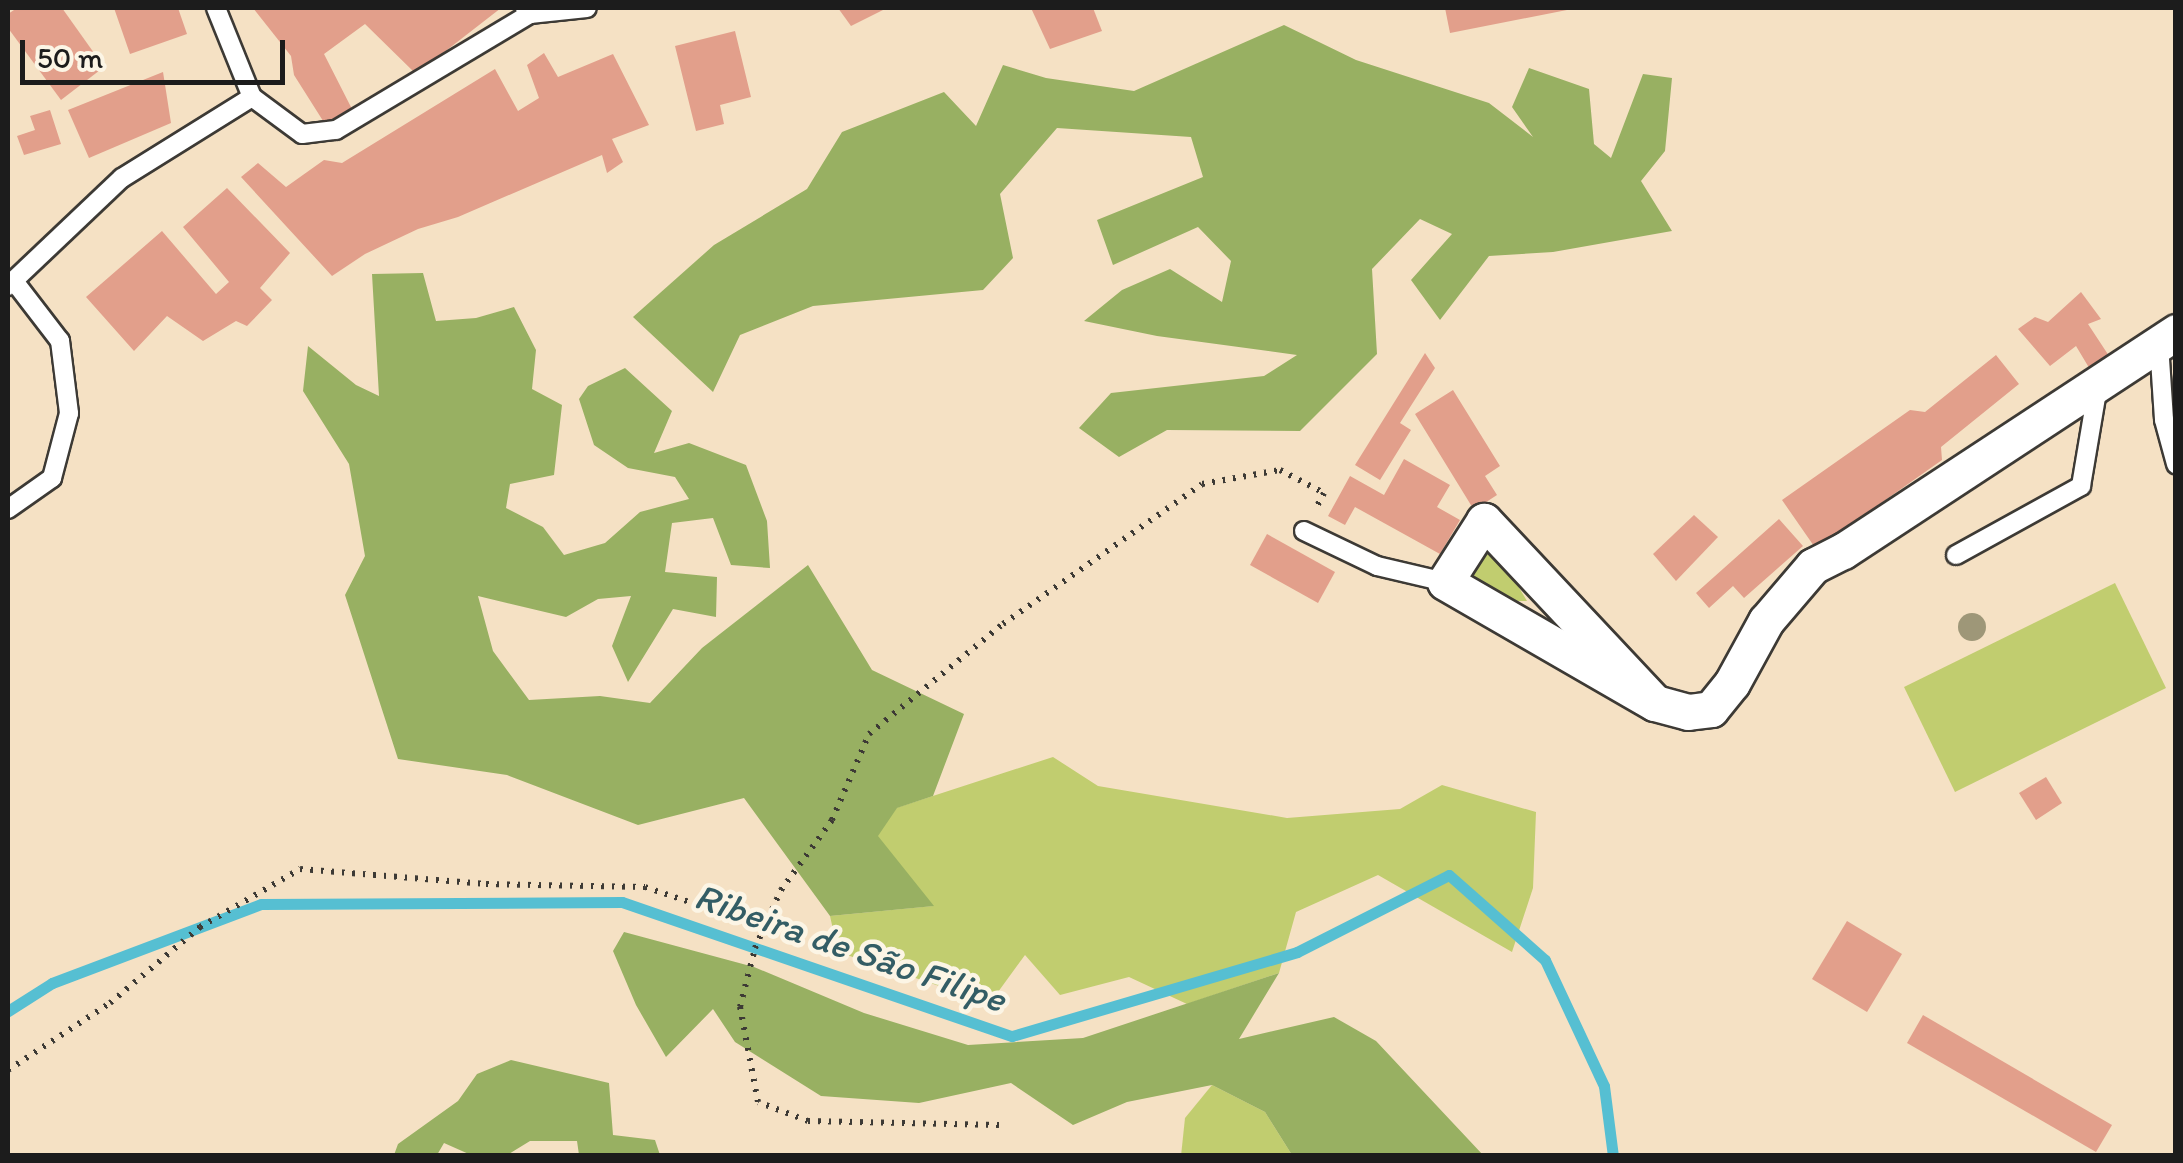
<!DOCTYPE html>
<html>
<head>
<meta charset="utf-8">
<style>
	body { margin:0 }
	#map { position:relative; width:2183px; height:1163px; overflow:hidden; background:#f5e1c4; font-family:Itim,sans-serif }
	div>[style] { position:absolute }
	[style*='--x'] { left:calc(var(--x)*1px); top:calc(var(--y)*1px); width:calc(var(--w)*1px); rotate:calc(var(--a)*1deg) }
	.green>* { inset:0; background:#c1cd6f }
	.forest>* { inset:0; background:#98b062 }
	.stream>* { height:11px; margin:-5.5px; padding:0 5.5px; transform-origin:5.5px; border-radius:5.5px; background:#56bfd2 }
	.building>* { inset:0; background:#e29f8b }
	.path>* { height:6px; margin-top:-3px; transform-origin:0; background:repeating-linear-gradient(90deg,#3d3a35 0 2.5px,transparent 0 10.5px) }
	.roads { filter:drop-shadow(2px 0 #3d3a35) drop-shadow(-2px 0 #3d3a35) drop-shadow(0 2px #3d3a35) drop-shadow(0 -2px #3d3a35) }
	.service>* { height:18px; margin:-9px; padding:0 9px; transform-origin:9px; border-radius:9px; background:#fff }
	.minor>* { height:35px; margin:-17.5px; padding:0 17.5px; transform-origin:17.5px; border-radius:17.5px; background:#fff }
	.trees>* { width:28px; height:28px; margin:-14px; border-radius:50%; background:#9e9778 }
	span { translate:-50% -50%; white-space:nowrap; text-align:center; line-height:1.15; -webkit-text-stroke:9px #fcf5e5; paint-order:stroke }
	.water-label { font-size:38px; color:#335d65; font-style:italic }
	.frame { position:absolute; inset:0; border:10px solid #1c1c1c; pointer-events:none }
	.scale { position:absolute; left:20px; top:40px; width:265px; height:45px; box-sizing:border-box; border:5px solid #1c1c1c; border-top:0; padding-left:12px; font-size:30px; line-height:35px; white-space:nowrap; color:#1c1c1c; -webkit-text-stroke:8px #fcf5e5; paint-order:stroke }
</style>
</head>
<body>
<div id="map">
	<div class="green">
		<i style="clip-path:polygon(1487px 550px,1507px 568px,1527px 601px,1504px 601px,1469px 581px)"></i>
		<i style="clip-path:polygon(2115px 583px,2166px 688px,1955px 792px,1904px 687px)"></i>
		<i style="clip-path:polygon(1053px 757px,1098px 786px,1287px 818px,1400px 809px,1442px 785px,1536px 812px,1533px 888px,1512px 952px,1378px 875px,1296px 912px,1279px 973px,1187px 1004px,1129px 977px,1060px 995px,1025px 955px,990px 1003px,838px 952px,830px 916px,933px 906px,877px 836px,896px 808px)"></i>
		<i style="clip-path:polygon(1212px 1085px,1265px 1112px,1292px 1155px,1181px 1156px,1185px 1118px)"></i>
	</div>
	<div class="forest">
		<i style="clip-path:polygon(1284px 25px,1356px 60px,1489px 103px,1533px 137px,1512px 107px,1529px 68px,1589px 89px,1594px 144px,1611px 158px,1643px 74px,1672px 78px,1665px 151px,1641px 181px,1672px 231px,1553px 252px,1489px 256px,1440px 320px,1411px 280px,1452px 234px,1420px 219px,1372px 269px,1377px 354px,1300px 431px,1167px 430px,1119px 457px,1079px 428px,1111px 393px,1264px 376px,1297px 355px,1157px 336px,1084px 321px,1122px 290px,1170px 269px,1222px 302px,1231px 261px,1198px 227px,1113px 265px,1097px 220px,1203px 177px,1191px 137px,1057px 128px,1000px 194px,1013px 258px,983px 290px,813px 306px,740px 335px,713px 392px,633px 317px,714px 245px,807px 189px,842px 132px,944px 92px,976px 126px,1003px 65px,1046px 78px,1134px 91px)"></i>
		<i style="clip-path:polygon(423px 273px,436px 321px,476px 318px,514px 307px,536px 350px,532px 389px,562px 405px,554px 475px,510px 484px,506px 508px,543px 527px,564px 555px,605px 543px,640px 512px,689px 499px,675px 477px,628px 468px,594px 445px,579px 399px,588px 386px,625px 368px,672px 411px,654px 453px,689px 443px,746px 465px,767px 521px,770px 568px,731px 565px,713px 518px,672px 523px,665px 572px,717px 577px,716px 617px,673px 609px,628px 682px,612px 646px,631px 596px,598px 599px,566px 617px,478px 596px,493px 651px,529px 700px,600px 696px,650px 703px,702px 648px,808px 565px,872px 670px,964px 714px,933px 796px,897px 808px,878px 836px,934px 906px,830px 916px,744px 798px,638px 825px,507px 775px,398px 759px,345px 595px,365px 556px,349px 464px,303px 391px,308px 346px,356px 385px,379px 396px,372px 274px)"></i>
		<i style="clip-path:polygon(624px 932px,754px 967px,864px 1013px,968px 1045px,1083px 1038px,1279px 973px,1239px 1039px,1334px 1017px,1376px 1041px,1483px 1155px,1292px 1155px,1265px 1112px,1212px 1085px,1127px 1102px,1073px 1125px,1011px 1083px,919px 1103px,821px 1096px,735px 1042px,713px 1009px,666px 1057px,636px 1005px,613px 951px)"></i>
		<i style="clip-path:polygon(511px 1060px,609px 1083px,613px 1135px,655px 1140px,660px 1155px,579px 1155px,577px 1141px,530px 1141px,507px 1155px,471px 1155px,444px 1143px,437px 1155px,394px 1155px,398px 1144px,458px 1101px,477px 1074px)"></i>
	</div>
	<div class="stream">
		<i style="--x:8;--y:1011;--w:52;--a:-32.5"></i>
		<i style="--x:52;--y:983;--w:223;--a:-20.7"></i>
		<i style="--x:261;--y:904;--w:361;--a:-0.3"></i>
		<i style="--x:622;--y:902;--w:412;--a:19"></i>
		<i style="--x:1012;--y:1036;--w:297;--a:-16.4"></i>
		<i style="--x:1297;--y:952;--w:170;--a:-26.9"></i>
		<i style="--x:1449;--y:875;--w:128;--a:41.5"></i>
		<i style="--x:1545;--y:960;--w:139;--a:64.9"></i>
		<i style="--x:1604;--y:1086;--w:71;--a:82.7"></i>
	</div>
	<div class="building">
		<i style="clip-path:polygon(17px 8px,62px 8px,104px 67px,61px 100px,8px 28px,8px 14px)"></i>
		<i style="clip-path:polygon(114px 8px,178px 8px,187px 34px,130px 54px)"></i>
		<i style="clip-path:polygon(253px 8px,501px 8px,416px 74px,365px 24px,324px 54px,354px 113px,325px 124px,294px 75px,291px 56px)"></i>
		<i style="clip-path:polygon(838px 8px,887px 8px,851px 26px)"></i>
		<i style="clip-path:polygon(1031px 8px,1093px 8px,1102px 31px,1050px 49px)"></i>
		<i style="clip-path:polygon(1445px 8px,1572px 8px,1572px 9px,1450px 33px)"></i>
		<i style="clip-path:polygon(735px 31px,751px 97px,720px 105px,724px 124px,696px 131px,675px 46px)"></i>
		<i style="clip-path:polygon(544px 53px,558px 77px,613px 54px,649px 125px,612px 139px,623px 162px,607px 173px,602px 155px,458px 217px,418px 229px,365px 254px,332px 276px,241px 177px,258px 163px,286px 187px,324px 160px,342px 163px,495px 69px,518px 111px,539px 98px,527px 65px)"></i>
		<i style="clip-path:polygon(163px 72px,171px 123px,89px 158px,68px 110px)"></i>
		<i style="clip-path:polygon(50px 110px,61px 144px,24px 155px,17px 136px,35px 130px,30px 116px)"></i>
		<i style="clip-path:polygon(227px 188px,290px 253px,260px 288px,272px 300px,247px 326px,236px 321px,203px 341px,167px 316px,134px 351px,86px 297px,162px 231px,216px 294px,229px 282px,183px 227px)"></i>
		<i style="clip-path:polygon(2081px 292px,2101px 319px,2088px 324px,2111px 359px,2091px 371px,2076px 346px,2050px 366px,2018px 329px,2035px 317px,2048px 322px)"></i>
		<i style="clip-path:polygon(1425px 353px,1435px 368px,1400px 423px,1411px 430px,1380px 480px,1355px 465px)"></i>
		<i style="clip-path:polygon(1996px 355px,2019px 384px,1941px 447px,1942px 460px,1816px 549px,1782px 500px,1910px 410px,1925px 412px)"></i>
		<i style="clip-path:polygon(1453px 390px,1500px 466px,1485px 476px,1497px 495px,1474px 510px,1415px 414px)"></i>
		<i style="clip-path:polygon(1404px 459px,1450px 485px,1437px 507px,1460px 520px,1440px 554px,1355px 507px,1345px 525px,1328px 516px,1350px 476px,1384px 495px)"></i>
		<i style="clip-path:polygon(1694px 515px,1718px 537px,1676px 581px,1653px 554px)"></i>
		<i style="clip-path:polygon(1779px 519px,1803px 546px,1744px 598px,1733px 586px,1709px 608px,1696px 593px)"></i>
		<i style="clip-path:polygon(1267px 534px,1335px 572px,1318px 603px,1250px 565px)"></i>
		<i style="clip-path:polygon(2046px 777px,2062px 803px,2036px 820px,2019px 793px)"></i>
		<i style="clip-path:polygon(1847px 921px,1902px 954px,1867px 1012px,1812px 979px)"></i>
		<i style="clip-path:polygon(1923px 1015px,2112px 1125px,2096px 1152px,1907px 1043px)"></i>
	</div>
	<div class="path">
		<i style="--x:8;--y:1070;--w:122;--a:-33.3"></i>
		<i style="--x:110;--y:1003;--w:118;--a:-40.2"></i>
		<i style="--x:200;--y:927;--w:116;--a:-30.1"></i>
		<i style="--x:300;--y:869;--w:187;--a:4.6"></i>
		<i style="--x:486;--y:884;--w:159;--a:1.1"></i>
		<i style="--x:645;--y:887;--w:126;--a:18.6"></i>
		<i style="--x:999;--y:1125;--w:191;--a:-178.8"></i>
		<i style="--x:808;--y:1121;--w:53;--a:-159.2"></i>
		<i style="--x:758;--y:1102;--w:97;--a:-100.7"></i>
		<i style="--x:740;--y:1007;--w:61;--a:-75.7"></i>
		<i style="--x:755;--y:948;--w:64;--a:-65.9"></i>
		<i style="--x:781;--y:890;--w:87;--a:-53.9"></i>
		<i style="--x:832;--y:820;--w:94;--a:-66.7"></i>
		<i style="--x:869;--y:734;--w:173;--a:-39.4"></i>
		<i style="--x:1003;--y:624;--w:243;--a:-35.1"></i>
		<i style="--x:1202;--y:484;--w:79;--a:-10.2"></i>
		<i style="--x:1280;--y:470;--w:50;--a:27.6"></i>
		<i style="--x:1324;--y:493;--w:17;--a:118"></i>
	</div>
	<div class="roads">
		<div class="service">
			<i style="--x:216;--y:8;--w:96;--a:68"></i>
			<i style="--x:525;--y:8;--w:8;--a:50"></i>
			<i style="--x:530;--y:14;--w:57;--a:-6"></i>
			<i style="--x:8;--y:286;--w:157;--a:-43.5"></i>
			<i style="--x:122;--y:178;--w:153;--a:-31.9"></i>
			<i style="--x:252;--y:97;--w:62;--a:36.5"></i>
			<i style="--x:302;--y:134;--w:34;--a:-7"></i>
			<i style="--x:336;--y:130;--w:226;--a:-30.9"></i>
			<i style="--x:2159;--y:344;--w:76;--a:86.2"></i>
			<i style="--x:2164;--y:420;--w:46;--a:74.7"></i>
			<i style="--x:8;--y:509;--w:54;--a:-35.2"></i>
			<i style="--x:52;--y:478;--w:67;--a:-75.3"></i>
			<i style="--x:69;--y:413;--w:73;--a:-97.1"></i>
			<i style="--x:60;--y:341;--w:76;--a:-127.5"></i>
			<i style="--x:1304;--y:531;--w:81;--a:25.6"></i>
			<i style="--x:1377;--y:566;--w:70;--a:13.2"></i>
			<i style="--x:1956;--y:555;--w:143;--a:-28.9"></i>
			<i style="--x:2081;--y:486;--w:102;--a:-80.4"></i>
		</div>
		<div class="minor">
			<i style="--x:1655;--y:703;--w:250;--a:-133.2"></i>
			<i style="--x:1484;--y:521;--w:72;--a:122.6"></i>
			<i style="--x:1445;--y:582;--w:242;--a:30"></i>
			<i style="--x:1655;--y:703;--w:34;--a:15"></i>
			<i style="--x:1688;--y:712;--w:23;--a:-7"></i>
			<i style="--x:1711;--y:709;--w:33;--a:-51"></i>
			<i style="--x:1732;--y:683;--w:71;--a:-61.3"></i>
			<i style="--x:1766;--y:621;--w:72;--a:-49.5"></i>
			<i style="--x:1813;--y:566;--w:34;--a:-27"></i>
			<i style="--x:1843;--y:551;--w:399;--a:-33.3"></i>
		</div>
	</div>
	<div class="trees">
		<i style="left:1972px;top:627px"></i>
	</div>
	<div class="water-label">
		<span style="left:850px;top:948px;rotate:19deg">Ribeira de São Filipe</span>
	</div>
	<div class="frame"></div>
	<div class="scale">50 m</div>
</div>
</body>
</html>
